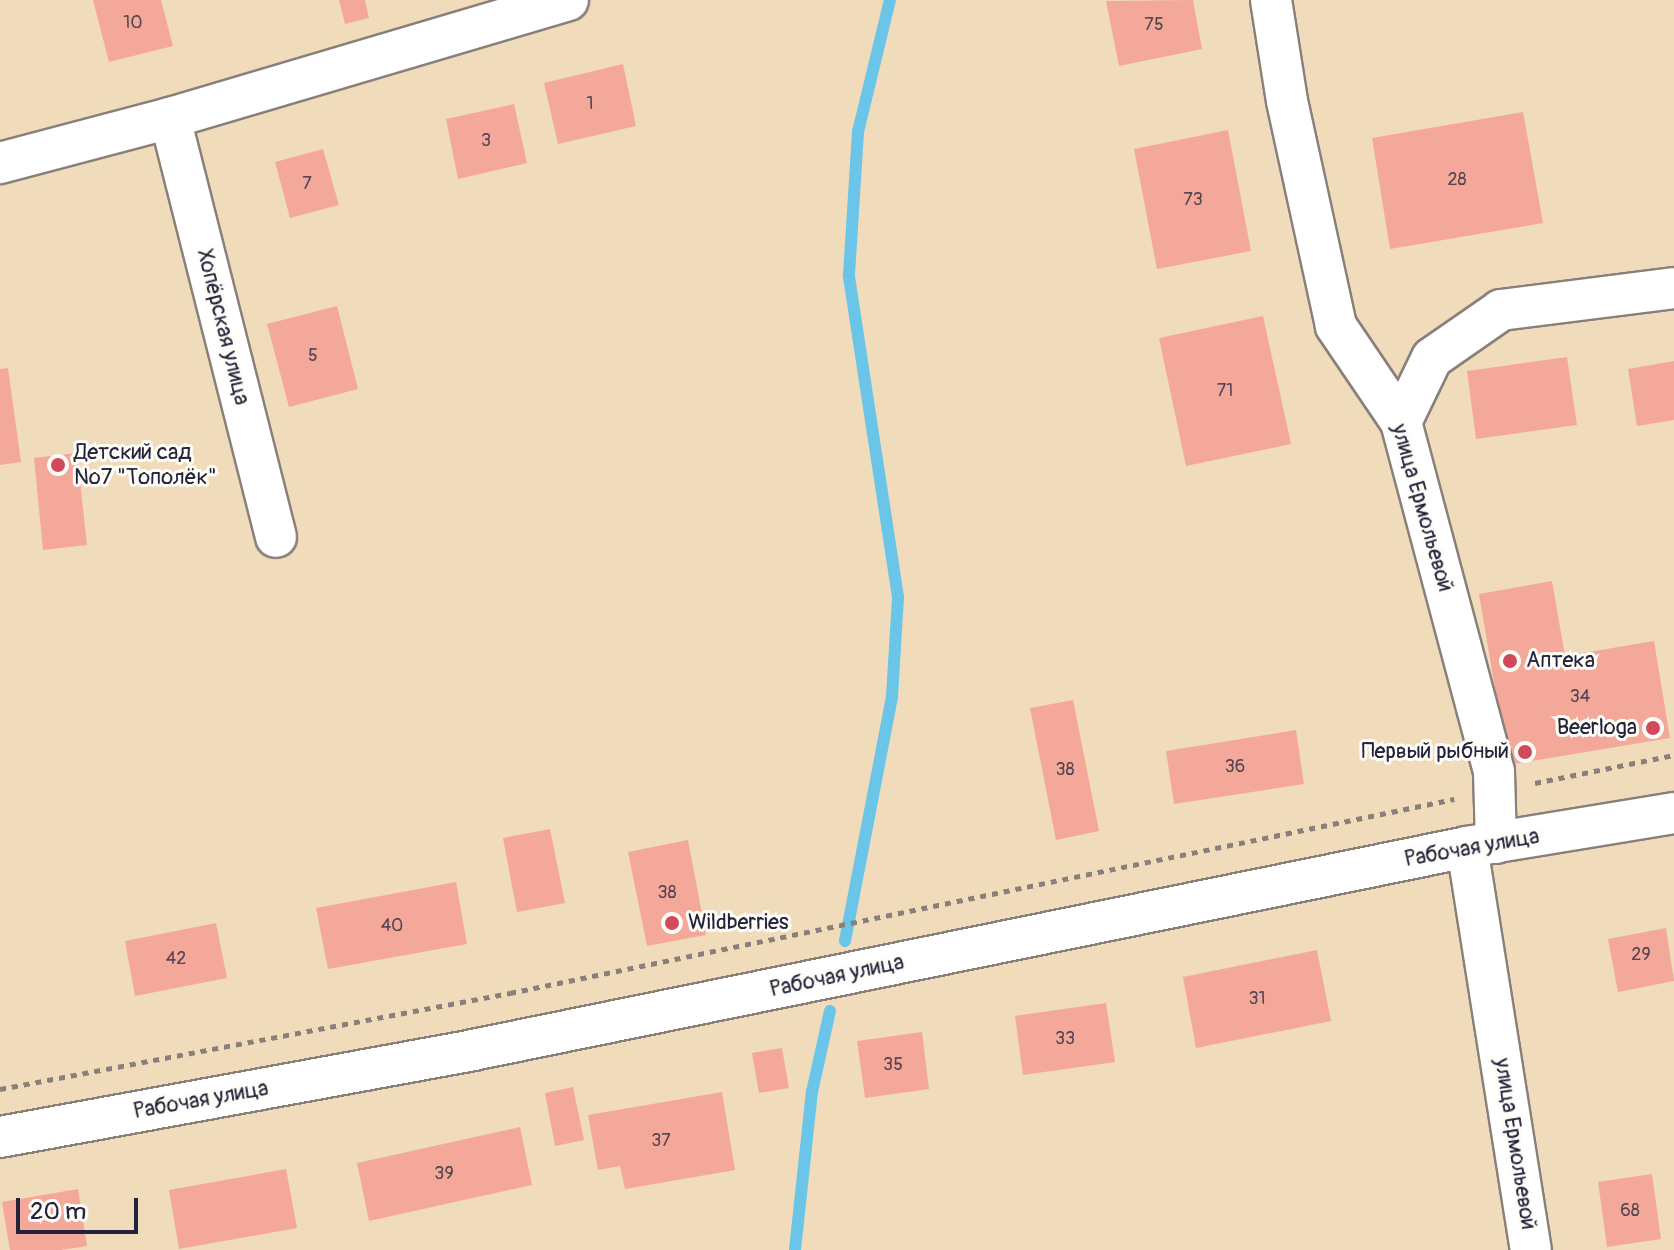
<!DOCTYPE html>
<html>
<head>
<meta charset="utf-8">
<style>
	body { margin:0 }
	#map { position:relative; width:1674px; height:1250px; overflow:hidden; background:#f0dcbb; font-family:Pangolin,sans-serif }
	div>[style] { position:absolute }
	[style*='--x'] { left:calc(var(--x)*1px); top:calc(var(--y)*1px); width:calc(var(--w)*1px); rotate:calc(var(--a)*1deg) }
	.stream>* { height:12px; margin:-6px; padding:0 6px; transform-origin:6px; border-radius:6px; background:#6ac5e8 }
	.building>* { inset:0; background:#f4a89a }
	.path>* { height:5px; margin-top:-2.5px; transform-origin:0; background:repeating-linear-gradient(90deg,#897f7b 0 6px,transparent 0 12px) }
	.roads { filter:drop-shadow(2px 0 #897f7b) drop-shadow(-2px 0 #897f7b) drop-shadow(0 2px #897f7b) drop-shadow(0 -2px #897f7b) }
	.minor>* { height:40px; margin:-20px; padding:0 20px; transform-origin:20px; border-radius:20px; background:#fff }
	.dots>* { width:22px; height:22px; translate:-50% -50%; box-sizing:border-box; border:4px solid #fdfcf7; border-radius:50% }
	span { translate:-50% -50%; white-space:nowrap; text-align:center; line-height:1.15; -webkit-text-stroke:6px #fdfcf7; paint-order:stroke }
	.number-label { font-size:18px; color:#564453 }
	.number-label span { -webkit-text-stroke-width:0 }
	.street-label { font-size:22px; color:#22223b }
	.poi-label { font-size:22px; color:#22223b }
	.left { translate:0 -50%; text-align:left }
	.right { translate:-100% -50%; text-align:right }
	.scale { position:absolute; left:16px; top:1198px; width:122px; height:36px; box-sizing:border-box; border:4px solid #22223b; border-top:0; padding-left:10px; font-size:24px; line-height:28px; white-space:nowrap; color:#22223b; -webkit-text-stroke:6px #fdfcf7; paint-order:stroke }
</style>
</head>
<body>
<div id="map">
	<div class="stream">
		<i style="--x:845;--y:941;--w:249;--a:-79.1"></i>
		<i style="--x:892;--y:696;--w:99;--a:-86.5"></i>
		<i style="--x:898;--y:597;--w:326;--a:-98.7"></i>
		<i style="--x:849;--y:275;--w:143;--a:-86.4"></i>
		<i style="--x:858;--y:132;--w:136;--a:-76.4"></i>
		<i style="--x:795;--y:1250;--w:159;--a:-83.9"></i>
		<i style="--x:812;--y:1092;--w:83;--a:-77.5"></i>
	</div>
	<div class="building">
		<i style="clip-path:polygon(93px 0,161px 0,173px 46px,109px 62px)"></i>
		<i style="clip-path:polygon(339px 0,365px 0,369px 18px,345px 24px)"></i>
		<i style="clip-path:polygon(1193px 0,1202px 49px,1119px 66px,1106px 1px)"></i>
		<i style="clip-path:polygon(623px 64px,636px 126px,558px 144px,544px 83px)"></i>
		<i style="clip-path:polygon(514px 104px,527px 163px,458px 179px,446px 119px)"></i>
		<i style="clip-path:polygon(1523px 112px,1543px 223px,1390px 249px,1372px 138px)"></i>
		<i style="clip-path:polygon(1228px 130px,1251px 251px,1157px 269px,1134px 149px)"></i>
		<i style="clip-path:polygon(323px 149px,339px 205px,290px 218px,275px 162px)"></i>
		<i style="clip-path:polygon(337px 306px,358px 389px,289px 407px,267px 324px)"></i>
		<i style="clip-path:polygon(1263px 316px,1291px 444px,1186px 466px,1159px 338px)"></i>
		<i style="clip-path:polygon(1567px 357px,1577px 425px,1476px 439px,1467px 371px)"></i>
		<i style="clip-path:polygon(1674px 361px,1674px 420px,1637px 426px,1628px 369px)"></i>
		<i style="clip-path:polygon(8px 368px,21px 462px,0 465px,0 369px)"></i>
		<i style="clip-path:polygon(77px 453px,87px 545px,43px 550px,34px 458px)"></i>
		<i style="clip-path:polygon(1552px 581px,1565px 656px,1654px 641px,1670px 738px,1508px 765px,1479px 594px)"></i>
		<i style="clip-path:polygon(1073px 700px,1099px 831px,1056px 840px,1030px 708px)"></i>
		<i style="clip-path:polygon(1296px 730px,1304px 784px,1174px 804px,1166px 751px)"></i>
		<i style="clip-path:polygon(550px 829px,565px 903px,517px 912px,503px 838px)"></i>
		<i style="clip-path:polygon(688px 840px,706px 935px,647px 946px,628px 852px)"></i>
		<i style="clip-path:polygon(456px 882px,467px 944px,328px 969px,316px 908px)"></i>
		<i style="clip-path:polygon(216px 923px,227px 978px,135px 996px,125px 941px)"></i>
		<i style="clip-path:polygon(1666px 928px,1674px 981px,1618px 992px,1608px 939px)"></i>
		<i style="clip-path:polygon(1317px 950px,1331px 1021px,1196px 1048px,1183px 977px)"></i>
		<i style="clip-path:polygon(1106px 1003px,1115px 1062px,1023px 1075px,1015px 1016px)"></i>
		<i style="clip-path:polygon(922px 1032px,929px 1089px,865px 1098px,857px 1041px)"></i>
		<i style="clip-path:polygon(782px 1048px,789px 1088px,759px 1093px,752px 1053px)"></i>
		<i style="clip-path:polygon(573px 1087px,584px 1140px,555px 1146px,545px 1093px)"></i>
		<i style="clip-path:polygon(722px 1092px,735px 1170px,625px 1189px,620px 1166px,598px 1170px,588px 1115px)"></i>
		<i style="clip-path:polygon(520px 1127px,532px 1185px,369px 1221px,357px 1163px)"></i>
		<i style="clip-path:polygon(286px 1169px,297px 1228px,179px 1249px,169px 1190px)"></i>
		<i style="clip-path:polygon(1652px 1174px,1661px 1239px,1607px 1247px,1598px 1182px)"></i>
		<i style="clip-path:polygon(78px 1189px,87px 1246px,61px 1250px,10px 1250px,2px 1202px)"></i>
	</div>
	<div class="path">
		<i style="--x:1535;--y:783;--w:142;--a:-11.4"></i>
		<i style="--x:0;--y:1089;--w:519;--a:-10.66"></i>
		<i style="--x:510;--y:993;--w:964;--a:-11.61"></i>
	</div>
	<div class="roads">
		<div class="minor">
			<i style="--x:1271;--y:0;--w:102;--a:81"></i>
			<i style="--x:1287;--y:101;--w:230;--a:77.7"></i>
			<i style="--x:1336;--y:326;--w:116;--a:55.9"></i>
			<i style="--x:1401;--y:422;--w:362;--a:75.1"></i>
			<i style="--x:1494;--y:772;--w:71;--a:88.4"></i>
			<i style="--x:170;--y:118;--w:432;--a:75.8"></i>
			<i style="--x:0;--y:163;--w:176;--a:-14.8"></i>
			<i style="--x:170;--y:118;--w:415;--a:-16.5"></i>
			<i style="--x:1401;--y:422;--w:71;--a:-64.2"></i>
			<i style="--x:1432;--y:358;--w:84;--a:-34.8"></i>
			<i style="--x:1501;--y:310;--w:174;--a:-7.2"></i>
			<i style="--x:1467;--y:847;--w:408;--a:81"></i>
			<i style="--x:0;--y:1137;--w:481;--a:-10.4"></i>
			<i style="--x:473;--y:1050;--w:1015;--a:-11.54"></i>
			<i style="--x:1467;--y:847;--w:210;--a:-9.3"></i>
		</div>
	</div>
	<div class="dots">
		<i style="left:58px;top:465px;background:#d1495b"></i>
		<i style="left:1510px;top:661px;background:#d1495b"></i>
		<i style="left:1653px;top:728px;background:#d1495b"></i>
		<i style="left:1525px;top:752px;background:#d1495b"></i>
		<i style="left:672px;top:923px;background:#d1495b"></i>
	</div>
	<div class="number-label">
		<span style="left:133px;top:23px">10</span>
		<span style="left:1154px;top:25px">75</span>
		<span style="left:590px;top:104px">1</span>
		<span style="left:486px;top:141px">3</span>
		<span style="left:1457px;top:180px">28</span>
		<span style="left:307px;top:184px">7</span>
		<span style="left:1193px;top:200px">73</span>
		<span style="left:313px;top:356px">5</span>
		<span style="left:1225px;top:391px">71</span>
		<span style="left:1580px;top:697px">34</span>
		<span style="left:1235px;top:767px">36</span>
		<span style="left:1065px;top:770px">38</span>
		<span style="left:667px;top:893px">38</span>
		<span style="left:392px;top:926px">40</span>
		<span style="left:1641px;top:955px">29</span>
		<span style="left:176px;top:959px">42</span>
		<span style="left:1257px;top:999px">31</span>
		<span style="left:1065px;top:1039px">33</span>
		<span style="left:893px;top:1065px">35</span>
		<span style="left:661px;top:1141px">37</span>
		<span style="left:444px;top:1174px">39</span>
		<span style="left:1630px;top:1211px">68</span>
	</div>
	<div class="street-label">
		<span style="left:223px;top:327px;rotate:76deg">Хопёрская улица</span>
		<span style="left:1422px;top:508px;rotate:74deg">улица Ермольевой</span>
		<span style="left:1472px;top:848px;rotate:-10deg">Рабочая улица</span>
		<span style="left:837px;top:976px;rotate:-12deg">Рабочая улица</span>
		<span style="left:201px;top:1100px;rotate:-10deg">Рабочая улица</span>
		<span style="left:1515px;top:1144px;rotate:81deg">улица Ермольевой</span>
	</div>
	<div class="poi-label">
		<span class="left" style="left:74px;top:465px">Детский сад<br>№7 "Тополёк"</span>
		<span class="left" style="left:1526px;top:661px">Аптека</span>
		<span class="right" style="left:1637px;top:728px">Beerloga</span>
		<span class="right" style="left:1509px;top:752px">Первый рыбный</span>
		<span class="left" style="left:688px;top:923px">Wildberries</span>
	</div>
	<div class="scale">20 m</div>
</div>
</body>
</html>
